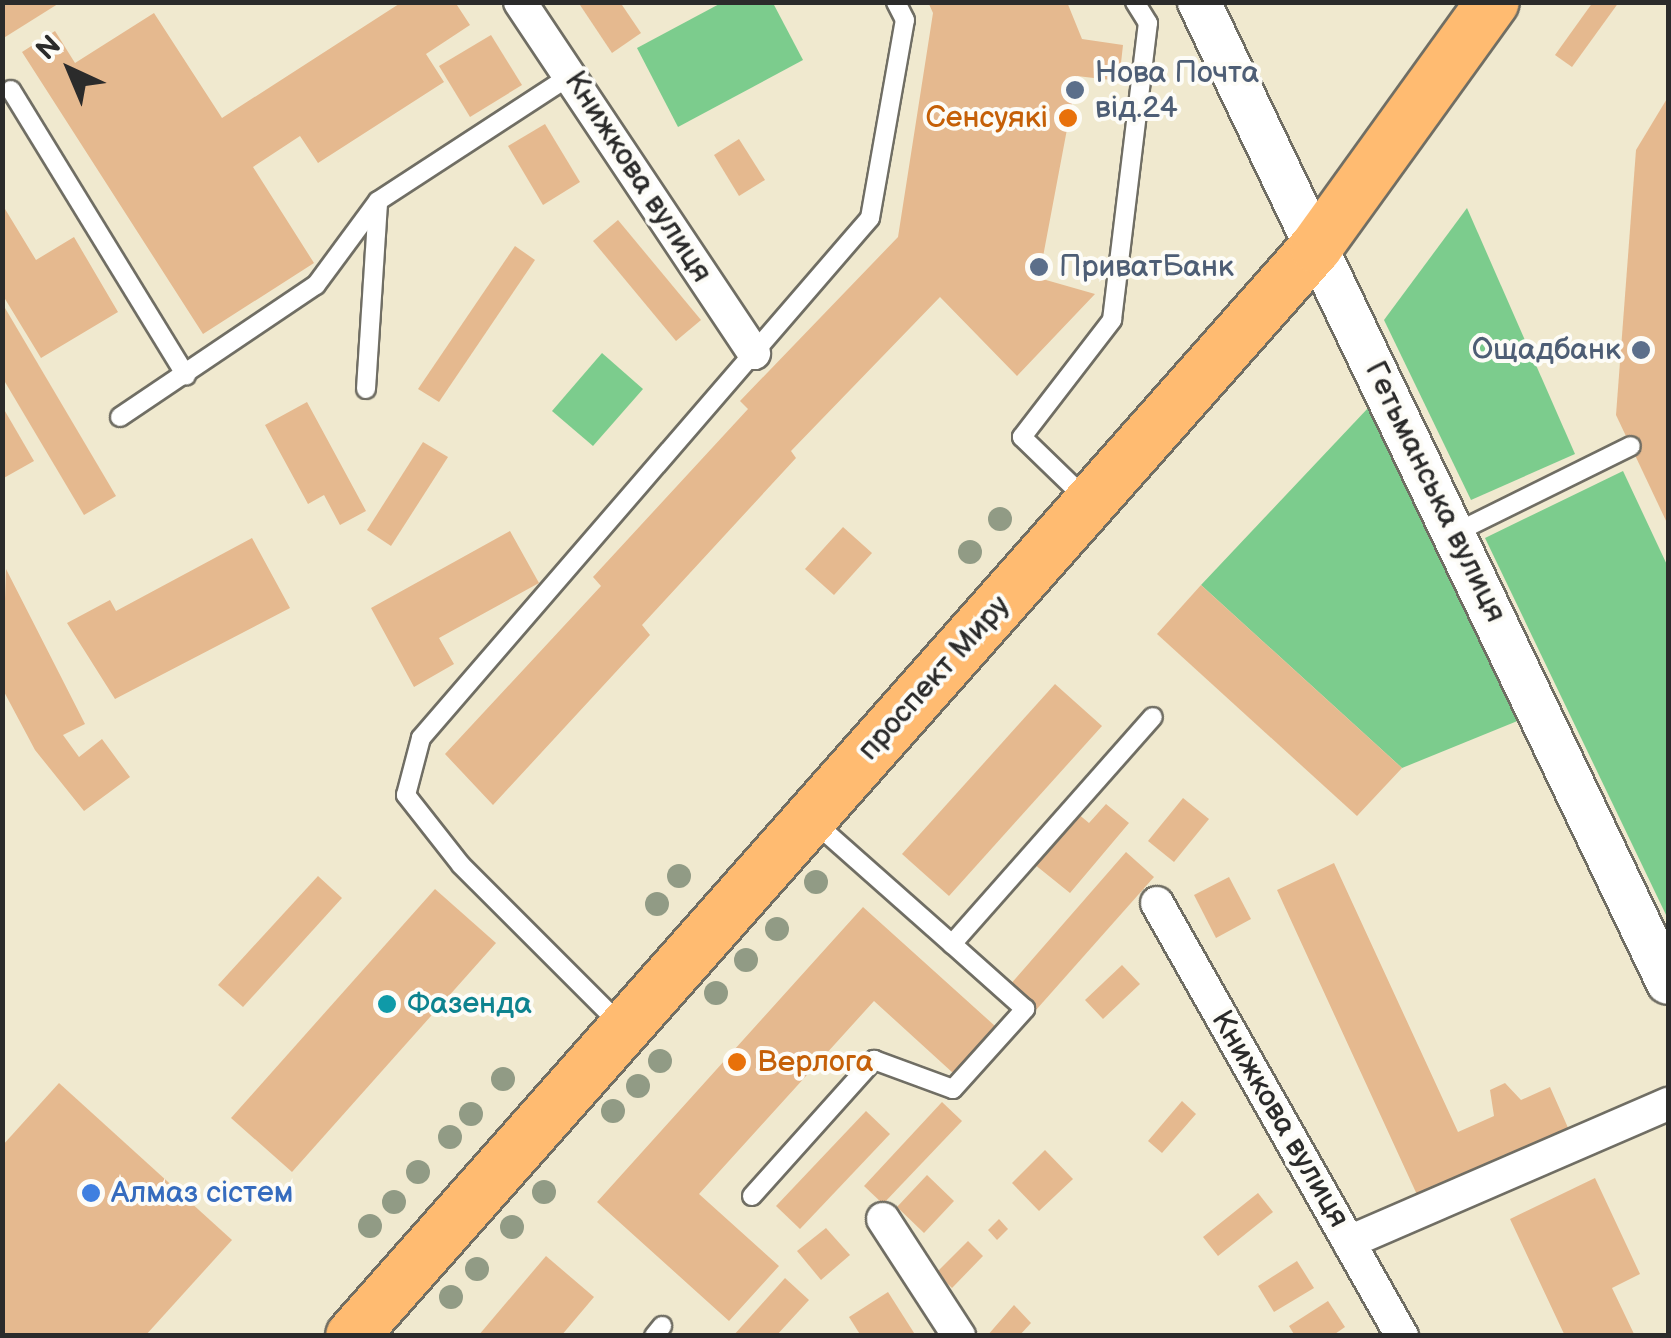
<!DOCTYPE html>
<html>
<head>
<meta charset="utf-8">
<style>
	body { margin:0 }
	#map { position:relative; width:1671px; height:1338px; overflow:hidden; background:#f0e9cf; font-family:"Balsamiq Sans",sans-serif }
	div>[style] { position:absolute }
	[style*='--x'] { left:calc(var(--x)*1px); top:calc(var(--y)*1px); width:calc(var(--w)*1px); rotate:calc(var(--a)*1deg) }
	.green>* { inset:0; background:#7ccc8d }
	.building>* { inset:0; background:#e5b98f }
	.roads { filter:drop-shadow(2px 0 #706e64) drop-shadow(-2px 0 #706e64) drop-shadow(0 2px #706e64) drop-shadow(0 -2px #706e64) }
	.service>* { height:18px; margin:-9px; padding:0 9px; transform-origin:9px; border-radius:9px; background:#fff }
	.minor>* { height:32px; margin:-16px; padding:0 16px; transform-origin:16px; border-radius:16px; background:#fff }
	.tertiary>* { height:42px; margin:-21px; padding:0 21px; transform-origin:21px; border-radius:21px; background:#fff }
	.primary>* { height:52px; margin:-26px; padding:0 26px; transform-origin:26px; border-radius:26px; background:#ffbb71 }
	.trees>* { width:24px; height:24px; margin:-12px; border-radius:50%; background:#919b85 }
	.dots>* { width:28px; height:28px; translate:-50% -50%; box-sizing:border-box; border:5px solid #fdfcf7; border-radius:50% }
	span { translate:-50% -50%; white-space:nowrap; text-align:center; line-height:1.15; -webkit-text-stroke:8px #fdfcf7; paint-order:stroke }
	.service-label { font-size:30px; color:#4e5e75 }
	.left { translate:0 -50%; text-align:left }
	.right { translate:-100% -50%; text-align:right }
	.food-label { font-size:30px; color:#c56008 }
	.street-label { font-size:30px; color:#2b2b2b }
	.culture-label { font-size:30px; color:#0d838f }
	.shop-label { font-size:30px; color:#366cbe }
	.frame { position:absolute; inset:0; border:5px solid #2b2b2b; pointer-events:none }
	.north { position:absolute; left:20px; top:20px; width:100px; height:100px; -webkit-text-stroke:8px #fdfcf7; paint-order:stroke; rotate:316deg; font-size:28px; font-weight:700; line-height:40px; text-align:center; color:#2b2b2b }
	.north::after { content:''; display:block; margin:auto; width:35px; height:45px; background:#2b2b2b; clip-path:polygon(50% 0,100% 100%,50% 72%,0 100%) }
</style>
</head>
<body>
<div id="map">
	<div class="green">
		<i style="clip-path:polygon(723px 2px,773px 3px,803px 60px,678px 127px,637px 48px)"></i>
		<i style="clip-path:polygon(1467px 208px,1575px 454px,1471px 500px,1384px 320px)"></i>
		<i style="clip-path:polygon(602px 353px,643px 389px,593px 446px,552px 411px)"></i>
		<i style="clip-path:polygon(1386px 389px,1542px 711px,1402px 768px,1201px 585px)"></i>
		<i style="clip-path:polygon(1623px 471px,1668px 567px,1668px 919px,1485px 538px)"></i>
	</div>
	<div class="building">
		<i style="clip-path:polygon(2px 2px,61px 2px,2px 39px)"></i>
		<i style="clip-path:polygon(402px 2px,455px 2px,470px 25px,426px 54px,444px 82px,318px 163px,300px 136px,253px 167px,314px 263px,203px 334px,22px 52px,55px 31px,75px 63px,154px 13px,222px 118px)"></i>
		<i style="clip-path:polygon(578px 2px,620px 2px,641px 33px,612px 53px)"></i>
		<i style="clip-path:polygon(928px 2px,1067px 2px,1082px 39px,1123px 45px,1119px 81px,1077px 76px,1039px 278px,1095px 294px,1017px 376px,940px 297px,791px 451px,796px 458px,642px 625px,650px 635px,493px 805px,445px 754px,601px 586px,593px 577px,748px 409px,740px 401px,898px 237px,933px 13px)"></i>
		<i style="clip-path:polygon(1593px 2px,1619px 2px,1572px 67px,1555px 55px)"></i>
		<i style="clip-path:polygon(491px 35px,522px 85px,470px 117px,439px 66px)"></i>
		<i style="clip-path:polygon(1668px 97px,1668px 525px,1616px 415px,1636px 150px)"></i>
		<i style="clip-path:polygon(545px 124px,580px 182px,543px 205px,508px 146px)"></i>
		<i style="clip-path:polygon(739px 139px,765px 180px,739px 196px,714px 155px)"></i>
		<i style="clip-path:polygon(2px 204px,36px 260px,74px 237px,118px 312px,41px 358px,2px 294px)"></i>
		<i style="clip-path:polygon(618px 220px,701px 320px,676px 341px,593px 241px)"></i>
		<i style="clip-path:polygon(515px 246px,535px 260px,439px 402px,418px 389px)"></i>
		<i style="clip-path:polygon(5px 308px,116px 496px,84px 515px,2px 377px)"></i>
		<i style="clip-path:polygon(307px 402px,366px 511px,340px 525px,324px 495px,308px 504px,265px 425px)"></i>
		<i style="clip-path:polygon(2px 406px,34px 461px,2px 479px)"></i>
		<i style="clip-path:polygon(423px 442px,448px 457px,391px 546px,367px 530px)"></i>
		<i style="clip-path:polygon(843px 527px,872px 553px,834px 595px,805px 569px)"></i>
		<i style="clip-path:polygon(510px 531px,539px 583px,439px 638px,454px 664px,414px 687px,371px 608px)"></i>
		<i style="clip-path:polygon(252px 538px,290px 608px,115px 699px,67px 623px,110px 600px,116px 611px)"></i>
		<i style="clip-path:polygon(6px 569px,85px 724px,63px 735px,79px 757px,102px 739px,130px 777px,84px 811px,35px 750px,2px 688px)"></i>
		<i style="clip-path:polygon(1201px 585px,1402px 768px,1357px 816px,1157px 634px)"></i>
		<i style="clip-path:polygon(1055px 684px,1102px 726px,949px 896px,902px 854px)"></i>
		<i style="clip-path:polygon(1183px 798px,1209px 819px,1174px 862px,1148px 841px)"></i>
		<i style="clip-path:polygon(1106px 804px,1129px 823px,1070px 893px,1034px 864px,1077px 813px,1089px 823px)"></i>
		<i style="clip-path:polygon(1126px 852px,1154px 877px,1036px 1010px,1009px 986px)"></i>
		<i style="clip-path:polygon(1334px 863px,1458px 1132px,1494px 1116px,1490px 1090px,1505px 1083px,1521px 1100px,1550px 1087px,1569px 1130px,1419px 1199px,1277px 890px)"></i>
		<i style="clip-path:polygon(318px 876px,342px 898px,243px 1007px,218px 985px)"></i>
		<i style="clip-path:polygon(1229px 877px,1251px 919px,1216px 938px,1194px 895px)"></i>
		<i style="clip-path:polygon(435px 889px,496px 943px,292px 1172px,231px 1118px)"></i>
		<i style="clip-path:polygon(863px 907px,995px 1026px,953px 1073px,874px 1001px,699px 1194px,779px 1266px,729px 1321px,597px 1202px)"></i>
		<i style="clip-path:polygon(1122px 965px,1140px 984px,1103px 1019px,1085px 1000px)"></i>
		<i style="clip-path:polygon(59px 1083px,232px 1240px,145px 1336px,2px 1336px,2px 1146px)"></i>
		<i style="clip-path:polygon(1182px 1101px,1196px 1114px,1162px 1153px,1148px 1141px)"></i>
		<i style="clip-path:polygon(942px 1102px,962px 1121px,883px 1204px,864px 1186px)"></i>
		<i style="clip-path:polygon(866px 1111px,890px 1134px,800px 1229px,776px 1206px)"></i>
		<i style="clip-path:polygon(1045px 1150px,1073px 1179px,1039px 1211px,1012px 1183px)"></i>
		<i style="clip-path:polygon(927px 1175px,954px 1201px,924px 1233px,897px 1207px)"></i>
		<i style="clip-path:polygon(1595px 1178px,1640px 1274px,1612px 1288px,1635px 1336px,1565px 1336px,1510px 1219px)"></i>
		<i style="clip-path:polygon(1258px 1193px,1273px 1212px,1218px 1256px,1203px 1237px)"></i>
		<i style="clip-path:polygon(999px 1219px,1008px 1229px,997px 1240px,988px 1230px)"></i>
		<i style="clip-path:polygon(826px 1228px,850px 1255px,821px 1280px,797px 1251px)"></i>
		<i style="clip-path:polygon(968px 1241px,983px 1256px,952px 1288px,936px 1273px)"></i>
		<i style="clip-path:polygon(546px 1256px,594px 1297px,561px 1336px,478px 1336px)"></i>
		<i style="clip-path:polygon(1297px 1261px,1314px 1288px,1274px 1312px,1258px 1286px)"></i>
		<i style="clip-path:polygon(785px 1278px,809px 1300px,776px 1336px,733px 1336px)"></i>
		<i style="clip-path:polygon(888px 1292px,916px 1336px,861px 1336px,849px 1317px)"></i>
		<i style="clip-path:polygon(1328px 1301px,1345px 1327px,1332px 1336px,1295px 1336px,1289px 1326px)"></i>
		<i style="clip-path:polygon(1014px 1305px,1031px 1323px,1019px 1336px,987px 1336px)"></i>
	</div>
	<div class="roads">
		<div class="service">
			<i style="--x:11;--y:90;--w:335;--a:58.5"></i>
			<i style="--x:366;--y:389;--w:188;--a:-86.3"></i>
			<i style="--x:120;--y:417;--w:236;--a:-34"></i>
			<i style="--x:316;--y:285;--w:104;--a:-53.6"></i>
			<i style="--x:378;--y:201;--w:230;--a:-33.1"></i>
			<i style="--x:1088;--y:501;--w:92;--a:-135.9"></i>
			<i style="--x:1022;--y:437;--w:148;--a:-52.4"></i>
			<i style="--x:1112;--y:320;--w:299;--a:-83.1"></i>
			<i style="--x:1148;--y:23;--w:25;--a:-122"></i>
			<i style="--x:1455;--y:533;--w:196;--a:-26.3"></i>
			<i style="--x:813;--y:821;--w:186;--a:41.5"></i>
			<i style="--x:621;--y:1025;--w:226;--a:-135"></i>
			<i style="--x:461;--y:865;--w:89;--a:-128.2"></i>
			<i style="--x:406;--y:795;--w:59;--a:-75.3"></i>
			<i style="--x:421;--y:738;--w:687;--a:-49.19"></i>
			<i style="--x:870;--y:218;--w:201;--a:-80"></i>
			<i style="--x:905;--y:20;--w:20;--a:-117"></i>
			<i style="--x:752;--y:1196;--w:183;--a:-48.1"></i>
			<i style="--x:874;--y:1060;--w:84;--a:20.2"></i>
			<i style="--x:953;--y:1089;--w:108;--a:-48"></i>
			<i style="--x:1025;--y:1009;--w:98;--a:-138.3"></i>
			<i style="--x:952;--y:944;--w:303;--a:-48.5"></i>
			<i style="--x:654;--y:1336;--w:13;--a:-51"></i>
		</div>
		<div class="minor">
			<i style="--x:520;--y:2;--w:422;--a:56.3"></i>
			<i style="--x:1157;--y:903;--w:498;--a:60.5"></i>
			<i style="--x:883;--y:1219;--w:140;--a:57"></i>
			<i style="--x:1349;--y:1242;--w:348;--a:-23.4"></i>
		</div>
		<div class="tertiary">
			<i style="--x:1199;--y:2;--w:1087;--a:64.45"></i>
		</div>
		<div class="primary">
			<i style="--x:352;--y:1336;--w:1454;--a:-48.48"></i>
			<i style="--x:1316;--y:247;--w:302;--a:-54.2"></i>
		</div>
	</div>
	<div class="trees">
		<i style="left:1000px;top:519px"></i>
		<i style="left:970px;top:552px"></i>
		<i style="left:679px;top:876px"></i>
		<i style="left:816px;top:882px"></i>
		<i style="left:657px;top:904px"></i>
		<i style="left:777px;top:929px"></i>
		<i style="left:746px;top:960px"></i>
		<i style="left:716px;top:993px"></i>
		<i style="left:660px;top:1061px"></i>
		<i style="left:503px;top:1079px"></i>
		<i style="left:638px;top:1086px"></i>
		<i style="left:613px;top:1111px"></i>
		<i style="left:471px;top:1114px"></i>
		<i style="left:450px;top:1137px"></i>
		<i style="left:418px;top:1172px"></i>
		<i style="left:544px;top:1192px"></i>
		<i style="left:394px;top:1202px"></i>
		<i style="left:370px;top:1226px"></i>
		<i style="left:512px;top:1227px"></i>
		<i style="left:477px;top:1269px"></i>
		<i style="left:451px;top:1297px"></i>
	</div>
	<div class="dots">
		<i style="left:1075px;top:90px;background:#5c6f8a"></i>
		<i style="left:1068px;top:118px;background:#e8710a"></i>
		<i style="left:1039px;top:267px;background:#5c6f8a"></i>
		<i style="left:1641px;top:350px;background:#5c6f8a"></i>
		<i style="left:387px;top:1004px;background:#0f9aa8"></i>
		<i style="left:737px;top:1062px;background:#e8710a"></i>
		<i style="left:91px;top:1193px;background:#3f7fe0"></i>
	</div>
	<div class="service-label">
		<span class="left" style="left:1095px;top:90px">Нова Почта<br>від.24</span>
		<span class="left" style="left:1059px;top:267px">ПриватБанк</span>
		<span class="right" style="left:1621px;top:350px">Ощадбанк</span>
	</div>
	<div class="food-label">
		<span class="right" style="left:1048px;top:118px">Сенсуякі</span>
		<span class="left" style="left:757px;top:1062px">Beрлога</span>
	</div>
	<div class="street-label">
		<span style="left:638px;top:177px;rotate:57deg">Книжкова вулиця</span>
		<span style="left:1435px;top:492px;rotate:64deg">Гетьманська вулиця</span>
		<span style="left:934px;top:678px;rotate:-48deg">проспект Миру</span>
		<span style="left:1280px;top:1119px;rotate:60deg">Книжкова вулиця</span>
	</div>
	<div class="culture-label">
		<span class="left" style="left:407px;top:1004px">Фазенда</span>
	</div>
	<div class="shop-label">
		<span class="left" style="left:111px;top:1193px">Алмаз сістем</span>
	</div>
	<div class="frame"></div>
	<div class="north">N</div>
</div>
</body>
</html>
